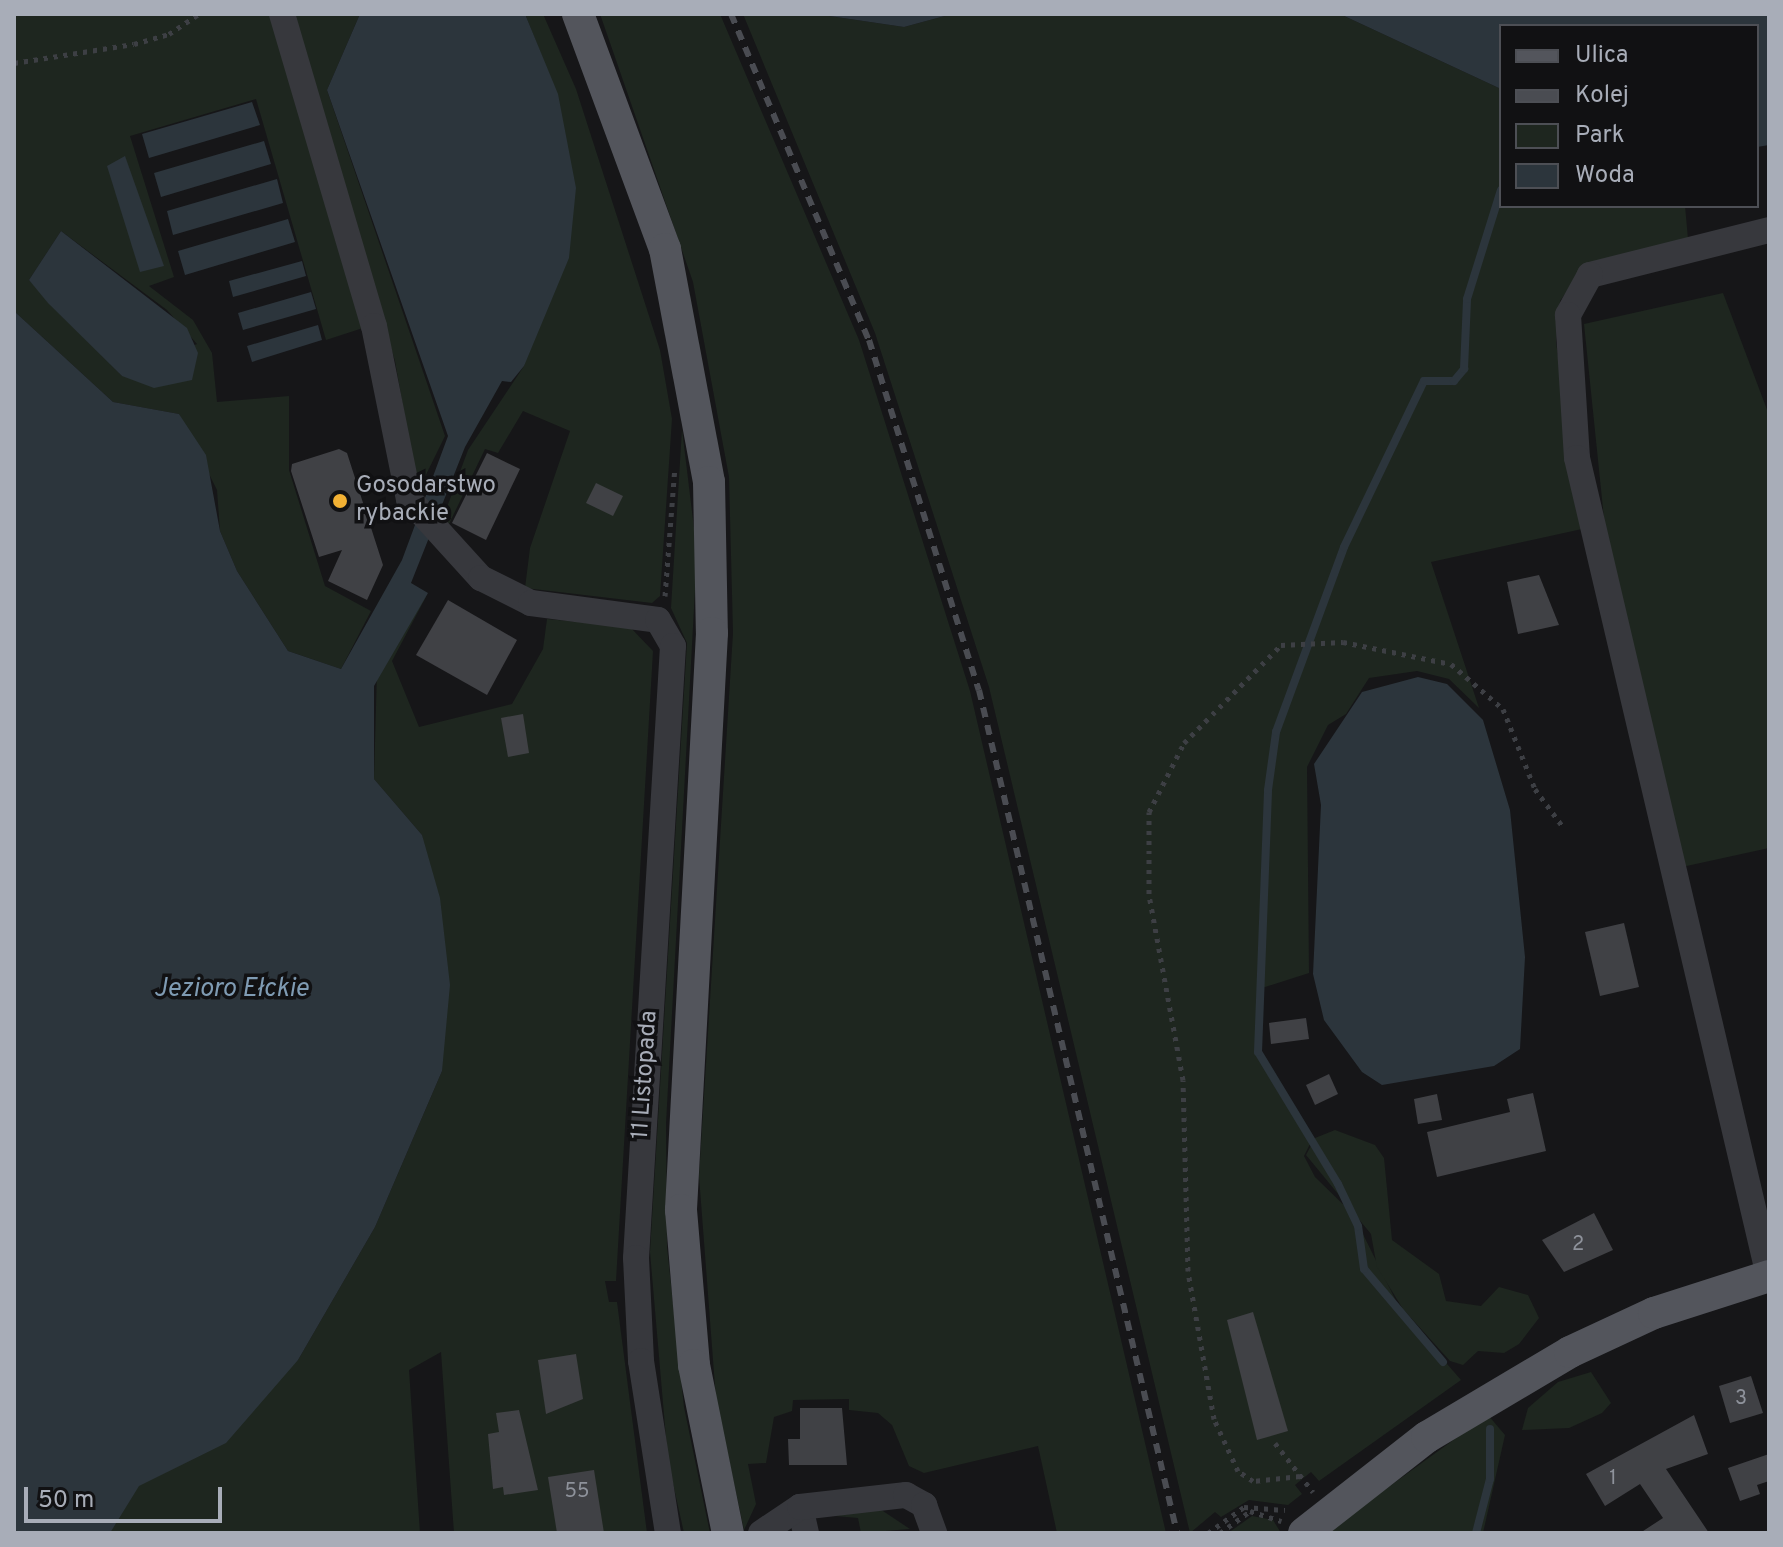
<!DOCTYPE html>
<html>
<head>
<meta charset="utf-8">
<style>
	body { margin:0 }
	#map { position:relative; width:1783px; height:1547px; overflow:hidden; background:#161618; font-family:Overpass,sans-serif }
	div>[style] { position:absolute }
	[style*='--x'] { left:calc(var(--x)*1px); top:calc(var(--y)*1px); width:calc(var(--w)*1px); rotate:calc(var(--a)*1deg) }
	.green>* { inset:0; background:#1e261f }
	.water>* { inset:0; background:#2c353c }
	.stream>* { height:8px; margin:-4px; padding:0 4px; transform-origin:4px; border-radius:4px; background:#2c353c }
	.building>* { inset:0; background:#404145 }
	.path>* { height:5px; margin-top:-2.5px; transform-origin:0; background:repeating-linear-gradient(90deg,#3d3f44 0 4px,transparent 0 10px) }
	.minor>* { height:26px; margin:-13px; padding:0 13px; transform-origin:13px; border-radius:13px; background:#37383d }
	.major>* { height:32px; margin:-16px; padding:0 16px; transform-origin:16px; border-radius:16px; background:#53555c }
	.rail>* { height:6px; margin-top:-3px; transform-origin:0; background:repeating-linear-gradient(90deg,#4a4c52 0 10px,transparent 0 18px) }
	.dots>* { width:22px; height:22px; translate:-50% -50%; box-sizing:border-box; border:4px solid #111113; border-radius:50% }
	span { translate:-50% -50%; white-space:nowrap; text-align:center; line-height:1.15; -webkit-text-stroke:7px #111113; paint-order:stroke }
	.number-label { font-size:20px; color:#8e929b }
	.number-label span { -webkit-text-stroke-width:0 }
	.poi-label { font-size:24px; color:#a8adb8 }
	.left { translate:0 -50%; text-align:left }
	.street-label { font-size:24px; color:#a8adb8 }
	.water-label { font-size:26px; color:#7f9bb3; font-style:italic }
	.frame { position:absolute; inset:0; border:16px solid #a8adb8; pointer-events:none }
	.legend { position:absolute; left:1499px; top:24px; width:260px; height:184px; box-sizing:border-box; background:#111113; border:2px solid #4d4f55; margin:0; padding:10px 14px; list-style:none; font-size:24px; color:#a8adb8 }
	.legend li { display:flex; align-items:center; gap:16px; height:40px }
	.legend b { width:40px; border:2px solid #4d4f55 }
	.scale { position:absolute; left:24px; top:1487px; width:198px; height:36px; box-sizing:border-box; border:4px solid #a8adb8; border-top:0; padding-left:10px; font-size:24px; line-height:28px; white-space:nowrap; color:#a8adb8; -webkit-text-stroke:6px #111113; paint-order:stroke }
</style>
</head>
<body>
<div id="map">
	<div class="green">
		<i style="clip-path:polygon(evenodd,14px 14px,283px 14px,363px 328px,326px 340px,256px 99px,130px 136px,174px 277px,149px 286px,193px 320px,212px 353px,217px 402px,289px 396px,289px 470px,325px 586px,371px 611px,341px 669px,288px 651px,237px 571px,220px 531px,217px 490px,179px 414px,113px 402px,14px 311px,14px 14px,61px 231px,167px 310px,197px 344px,122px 376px,29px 280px,61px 231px)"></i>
		<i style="clip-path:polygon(291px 14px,360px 14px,327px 90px,445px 436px,418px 491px,395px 361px)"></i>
		<i style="clip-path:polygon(525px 14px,543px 14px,576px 89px,660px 350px,672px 419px,660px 596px,652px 603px,525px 588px,530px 548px,570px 431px,523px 411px,498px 453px,485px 449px,449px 524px,443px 518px,468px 450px,524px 366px,557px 94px)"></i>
		<i style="clip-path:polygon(600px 14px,720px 14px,859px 340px,970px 691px,1166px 1533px,1057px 1533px,1038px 1446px,924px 1473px,909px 1466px,892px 1425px,878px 1413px,849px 1410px,849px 1399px,793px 1400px,792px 1411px,774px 1417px,766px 1463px,748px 1464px,756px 1504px,744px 1530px,716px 1399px,699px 1176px,733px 633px,729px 477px,693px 282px)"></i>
		<i style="clip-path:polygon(743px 14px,816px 14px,904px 27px,952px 14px,1340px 14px,1501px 89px,1501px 206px,1685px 206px,1688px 239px,1586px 264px,1560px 301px,1556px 342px,1582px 529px,1431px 562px,1479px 708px,1449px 679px,1417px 671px,1369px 678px,1346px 714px,1328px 725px,1307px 767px,1309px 973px,1262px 988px,1261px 1054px,1313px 1138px,1304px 1156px,1315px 1177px,1353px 1214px,1401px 1311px,1461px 1380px,1319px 1481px,1311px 1472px,1295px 1485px,1302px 1494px,1288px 1505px,1249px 1500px,1221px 1517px,1215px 1512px,1190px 1533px,989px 687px,875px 333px)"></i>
		<i style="clip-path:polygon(1723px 293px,1769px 415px,1769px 848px,1682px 867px,1605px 528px,1584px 324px)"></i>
		<i style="clip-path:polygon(682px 429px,697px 553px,666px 1124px,667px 1247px,684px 1407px,710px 1533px,684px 1533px,668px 1461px,650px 1252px,687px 643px,671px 608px)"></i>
		<i style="clip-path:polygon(428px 593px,392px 661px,419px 727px,512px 704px,543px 649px,547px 619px,630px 627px,653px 651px,616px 1281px,605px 1281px,609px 1302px,617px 1302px,647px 1533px,454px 1533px,441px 1352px,409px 1370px,420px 1533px,83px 1533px,95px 1505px,298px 1360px,375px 1227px,442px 1071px,422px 835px,374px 779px,377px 671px)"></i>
		<i style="clip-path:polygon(1335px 1130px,1375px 1145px,1384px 1158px,1392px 1240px,1439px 1274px,1446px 1301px,1481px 1306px,1499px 1287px,1528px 1295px,1539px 1318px,1519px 1344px,1504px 1353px,1478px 1351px,1463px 1365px,1450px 1361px,1403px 1309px,1377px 1267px,1371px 1234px,1306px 1155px,1315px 1138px)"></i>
		<i style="clip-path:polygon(1591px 1372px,1611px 1403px,1602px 1413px,1569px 1428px,1522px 1430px,1528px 1408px,1558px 1382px)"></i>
		<i style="clip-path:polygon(1488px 1415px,1505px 1435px,1483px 1533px,1325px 1533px)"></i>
		<i style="clip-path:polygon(880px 1509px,910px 1529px,861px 1533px,858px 1518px,835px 1516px)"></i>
		<i style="clip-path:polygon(1252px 1516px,1273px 1520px,1281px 1533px,1228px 1533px)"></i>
	</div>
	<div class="water">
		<i style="clip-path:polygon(360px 14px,525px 14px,558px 94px,576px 188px,569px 258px,524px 366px,511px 382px,502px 381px,465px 447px,411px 583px,428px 593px,374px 686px,374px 779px,422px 835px,440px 898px,450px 985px,442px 1071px,375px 1227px,298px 1360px,226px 1443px,139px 1486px,110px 1533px,14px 1533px,14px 311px,113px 402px,179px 414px,206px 455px,220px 531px,237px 571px,288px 651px,341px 669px,402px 560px,448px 436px,327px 90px)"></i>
		<i style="clip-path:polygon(816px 14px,952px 14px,904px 27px)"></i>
		<i style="clip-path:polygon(1340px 14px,1769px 14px,1769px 145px,1757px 147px,1757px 26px,1501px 26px,1501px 89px)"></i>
		<i style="clip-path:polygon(252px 102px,260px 125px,149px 158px,142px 134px)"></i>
		<i style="clip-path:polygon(264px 141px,271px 164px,161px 197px,154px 173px)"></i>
		<i style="clip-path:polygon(125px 156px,164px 266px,140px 272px,107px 166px)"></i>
		<i style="clip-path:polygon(277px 179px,283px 203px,173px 235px,167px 211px)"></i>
		<i style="clip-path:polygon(288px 219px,295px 242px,185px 275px,178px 251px)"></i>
		<i style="clip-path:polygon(61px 231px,187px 328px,198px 353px,192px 380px,154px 388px,122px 376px,48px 303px,29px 280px)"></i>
		<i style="clip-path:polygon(302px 261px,306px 276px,233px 297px,229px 281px)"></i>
		<i style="clip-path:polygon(311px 292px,316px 309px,243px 330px,238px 313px)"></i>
		<i style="clip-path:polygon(318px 325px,322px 340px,252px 362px,247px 346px)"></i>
		<i style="clip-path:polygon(1418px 677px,1447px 684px,1483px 720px,1510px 810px,1525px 957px,1520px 1049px,1494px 1066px,1382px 1085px,1362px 1072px,1324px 1020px,1313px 974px,1321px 805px,1314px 764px,1362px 692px)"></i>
	</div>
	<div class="stream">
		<i style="--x:1443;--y:1362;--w:122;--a:-130.3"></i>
		<i style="--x:1364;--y:1269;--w:43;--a:-97.9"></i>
		<i style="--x:1358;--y:1226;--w:47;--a:-115.5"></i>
		<i style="--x:1338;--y:1184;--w:154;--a:-121.2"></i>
		<i style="--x:1258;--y:1052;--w:262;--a:-87.8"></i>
		<i style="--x:1268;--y:790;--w:59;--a:-82.1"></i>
		<i style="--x:1276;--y:732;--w:197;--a:-69.8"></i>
		<i style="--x:1344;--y:547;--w:184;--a:-64.3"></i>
		<i style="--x:1424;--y:381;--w:30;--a:0"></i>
		<i style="--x:1454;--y:381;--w:16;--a:-50"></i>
		<i style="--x:1464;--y:369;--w:70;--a:-87.5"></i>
		<i style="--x:1467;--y:299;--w:114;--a:-72.7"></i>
		<i style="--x:1476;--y:1533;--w:56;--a:-75.5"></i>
		<i style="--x:1490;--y:1479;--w:50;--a:-90"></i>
	</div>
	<div class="building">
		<i style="clip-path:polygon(339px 449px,347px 453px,383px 565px,367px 600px,328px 581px,342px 550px,319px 557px,291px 471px,292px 464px)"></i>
		<i style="clip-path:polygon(487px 453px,520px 469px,486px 540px,452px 523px)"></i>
		<i style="clip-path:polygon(596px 483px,623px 496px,613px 516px,586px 503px)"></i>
		<i style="clip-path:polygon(1539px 575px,1559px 625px,1518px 634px,1507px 582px)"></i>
		<i style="clip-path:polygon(448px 600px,517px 640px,487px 695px,416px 655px)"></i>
		<i style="clip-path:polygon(523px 714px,529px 753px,508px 757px,501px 718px)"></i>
		<i style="clip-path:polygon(1624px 923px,1639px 987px,1600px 996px,1585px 932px)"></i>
		<i style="clip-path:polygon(1306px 1018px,1309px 1039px,1271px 1044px,1269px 1023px)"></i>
		<i style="clip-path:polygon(1329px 1074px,1338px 1094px,1315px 1105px,1306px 1085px)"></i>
		<i style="clip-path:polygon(1533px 1093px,1546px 1151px,1437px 1177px,1427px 1132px,1510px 1112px,1507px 1099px)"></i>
		<i style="clip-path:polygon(1437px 1094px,1442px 1120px,1418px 1124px,1414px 1099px)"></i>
		<i style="clip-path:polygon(1594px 1213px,1613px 1250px,1564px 1272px,1542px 1240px)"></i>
		<i style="clip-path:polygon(1253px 1312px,1288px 1431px,1257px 1440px,1227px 1320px)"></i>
		<i style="clip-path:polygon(576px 1354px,583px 1399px,546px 1414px,538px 1360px)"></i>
		<i style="clip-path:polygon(1751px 1376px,1763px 1413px,1730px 1423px,1719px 1386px)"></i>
		<i style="clip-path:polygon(800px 1408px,842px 1408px,847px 1465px,789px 1465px,788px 1439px,800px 1439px)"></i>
		<i style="clip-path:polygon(519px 1410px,538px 1490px,504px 1495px,503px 1487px,493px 1489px,488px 1434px,499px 1432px,496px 1413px)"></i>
		<i style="clip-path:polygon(1694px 1415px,1708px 1454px,1666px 1469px,1709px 1533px,1640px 1533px,1663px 1518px,1640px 1484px,1605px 1506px,1586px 1474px)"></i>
		<i style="clip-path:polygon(1769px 1454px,1769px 1481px,1757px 1485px,1760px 1494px,1740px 1501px,1728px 1468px)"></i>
		<i style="clip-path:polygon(594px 1470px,604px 1533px,557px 1533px,548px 1477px)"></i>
	</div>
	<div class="path">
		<i style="--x:14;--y:63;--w:121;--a:-9"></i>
		<i style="--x:134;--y:44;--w:36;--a:-16"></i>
		<i style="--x:169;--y:34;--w:36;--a:-34"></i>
		<i style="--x:665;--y:596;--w:129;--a:-85.6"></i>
		<i style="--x:1275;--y:1443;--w:62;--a:52.2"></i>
		<i style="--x:1300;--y:1476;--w:47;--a:173.9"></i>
		<i style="--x:1253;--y:1481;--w:18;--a:-146"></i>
		<i style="--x:1238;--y:1471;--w:57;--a:-114.8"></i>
		<i style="--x:1214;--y:1419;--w:150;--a:-100"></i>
		<i style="--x:1188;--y:1271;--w:191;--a:-91.5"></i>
		<i style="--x:1183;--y:1080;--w:189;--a:-100.4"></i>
		<i style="--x:1149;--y:894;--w:82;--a:-90"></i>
		<i style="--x:1149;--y:812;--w:77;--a:-63.1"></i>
		<i style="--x:1184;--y:743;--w:138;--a:-45.3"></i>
		<i style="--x:1281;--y:645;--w:62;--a:-2.8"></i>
		<i style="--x:1343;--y:642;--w:110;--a:11.5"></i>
		<i style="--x:1451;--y:664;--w:69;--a:40.9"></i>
		<i style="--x:1503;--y:709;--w:86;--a:68.2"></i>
		<i style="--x:1535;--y:789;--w:47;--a:53.6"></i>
		<i style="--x:1208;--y:1533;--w:44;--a:-35.8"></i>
		<i style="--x:1244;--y:1507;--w:41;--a:4.2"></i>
		<i style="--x:1220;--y:1533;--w:37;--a:-36"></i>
		<i style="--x:1250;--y:1511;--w:33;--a:18"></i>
	</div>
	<div class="minor">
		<i style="--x:282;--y:14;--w:325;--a:73.6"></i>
		<i style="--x:374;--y:326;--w:177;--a:78.6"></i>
		<i style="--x:409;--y:499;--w:107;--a:47.7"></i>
		<i style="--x:481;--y:578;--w:56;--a:26.6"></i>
		<i style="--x:531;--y:603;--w:128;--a:7.6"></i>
		<i style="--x:658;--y:620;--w:30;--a:60"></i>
		<i style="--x:673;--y:646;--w:613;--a:93.46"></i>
		<i style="--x:636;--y:1258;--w:103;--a:87.2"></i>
		<i style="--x:641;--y:1361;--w:174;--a:81.1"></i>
		<i style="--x:1769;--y:230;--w:185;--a:165.9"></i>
		<i style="--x:1590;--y:275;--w:46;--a:118.8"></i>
		<i style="--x:1568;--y:315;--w:143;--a:86.4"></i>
		<i style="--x:1577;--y:458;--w:840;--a:76.79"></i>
		<i style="--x:800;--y:1507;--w:27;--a:77"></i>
		<i style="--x:761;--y:1533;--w:47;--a:-33.7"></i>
		<i style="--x:800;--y:1507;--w:107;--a:-6.5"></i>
		<i style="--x:906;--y:1495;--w:21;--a:29"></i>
		<i style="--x:924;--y:1505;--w:30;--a:70"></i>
	</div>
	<div class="major">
		<i style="--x:578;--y:14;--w:251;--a:69.7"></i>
		<i style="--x:665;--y:249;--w:237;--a:79.3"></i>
		<i style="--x:709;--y:482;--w:151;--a:88.9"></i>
		<i style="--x:712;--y:633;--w:578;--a:93.08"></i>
		<i style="--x:681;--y:1210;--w:156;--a:85.2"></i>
		<i style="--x:694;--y:1365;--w:171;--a:78.6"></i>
		<i style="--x:1304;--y:1533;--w:156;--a:-38"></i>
		<i style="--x:1427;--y:1437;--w:166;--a:-30.7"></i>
		<i style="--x:1570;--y:1352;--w:93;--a:-24.9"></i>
		<i style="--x:1654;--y:1313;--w:121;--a:-17.8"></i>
	</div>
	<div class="rail">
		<i style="--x:731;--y:14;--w:354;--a:67.1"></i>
		<i style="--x:869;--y:340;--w:367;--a:72.6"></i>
		<i style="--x:979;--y:690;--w:866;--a:76.78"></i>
	</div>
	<div class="dots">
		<i style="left:340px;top:501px;background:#f2b134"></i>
	</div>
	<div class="number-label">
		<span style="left:1578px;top:1245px">2</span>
		<span style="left:1741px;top:1399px">3</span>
		<span style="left:1613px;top:1479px">1</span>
		<span style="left:577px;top:1492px">55</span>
	</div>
	<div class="poi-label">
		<span class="left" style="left:356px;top:501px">Gosodarstwo<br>rybackie</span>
	</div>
	<div class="street-label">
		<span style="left:646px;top:1075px;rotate:-86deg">11 Listopada</span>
	</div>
	<div class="water-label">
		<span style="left:231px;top:990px">Jezioro Ełckie</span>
	</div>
	<div class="frame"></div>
	<ul class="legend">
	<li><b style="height:10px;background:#53555c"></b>Ulica</li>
	<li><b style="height:10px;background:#4a4c52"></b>Kolej</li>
	<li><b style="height:22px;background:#1e261f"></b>Park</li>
	<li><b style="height:22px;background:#2c353c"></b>Woda</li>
	</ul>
	<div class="scale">50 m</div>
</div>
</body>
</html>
